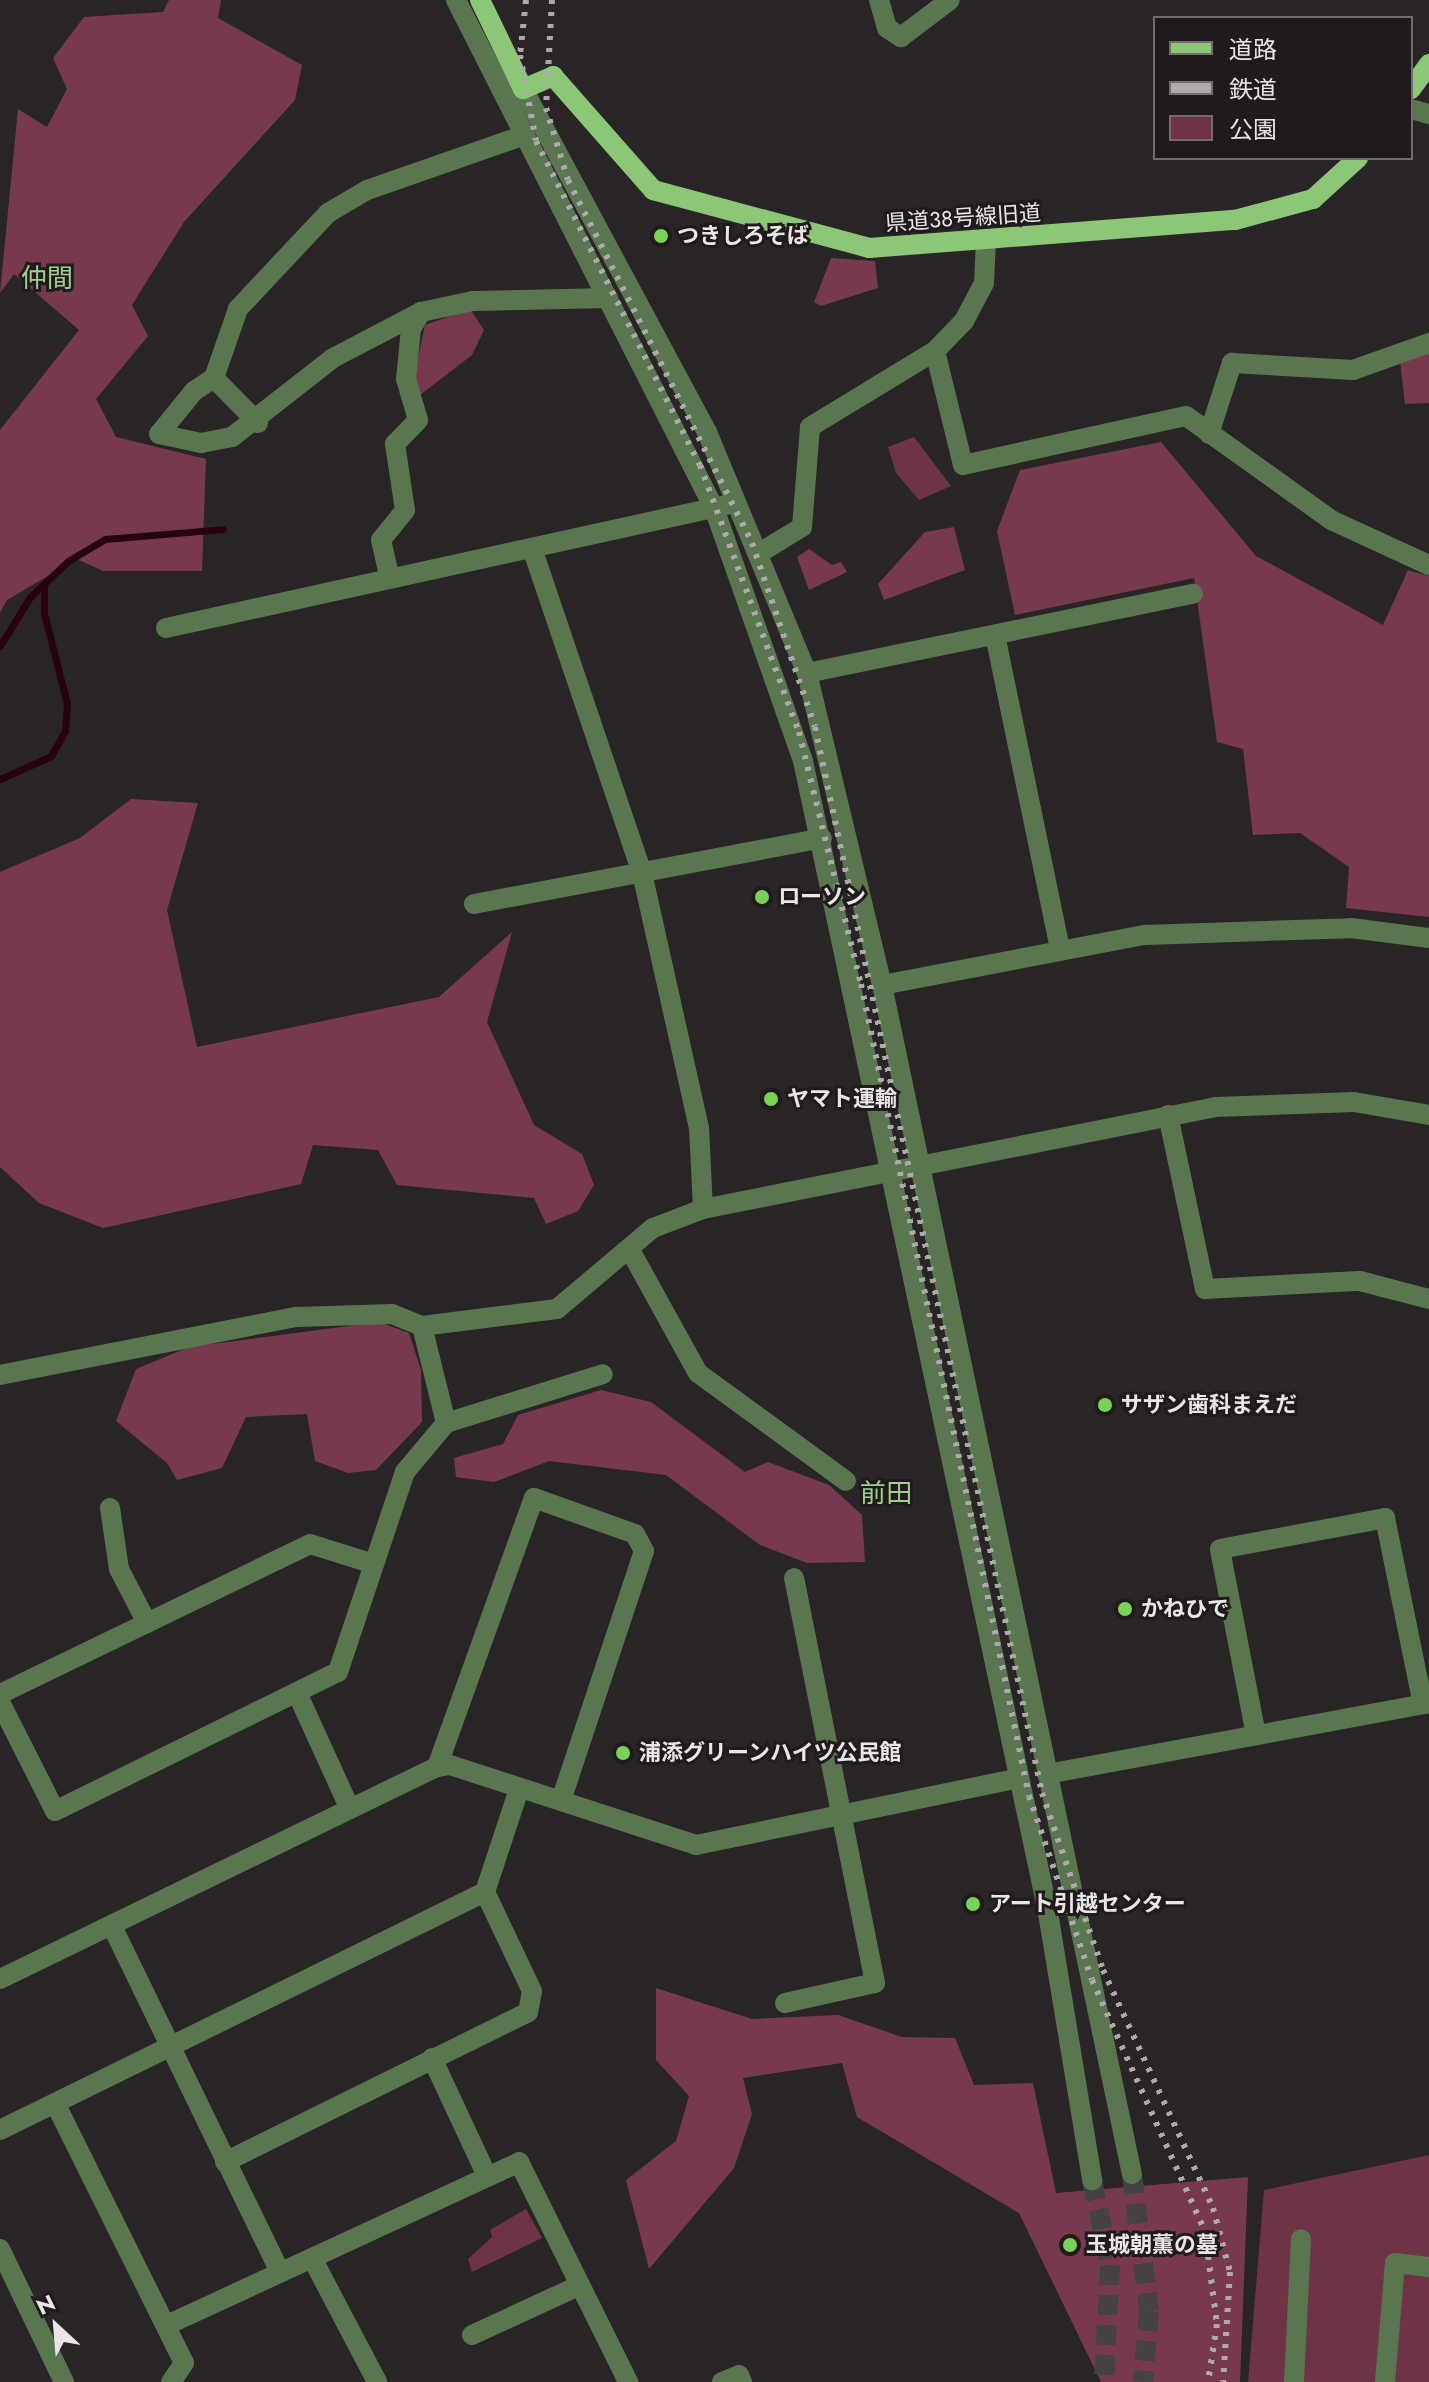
<!DOCTYPE html>
<html>
<head>
<meta charset="utf-8">
<style>
	body { margin:0 }
	#map { position:relative; width:1429px; height:2382px; overflow:hidden; background:#292425; font-family:Jost,"Noto Sans JP",sans-serif }
	div>[style] { position:absolute }
	[style*='--x'] { left:calc(var(--x)*1px); top:calc(var(--y)*1px); width:calc(var(--w)*1px); rotate:calc(var(--a)*1deg) }
	.green>* { inset:0; background:#6e3446 }
	.forest>* { inset:0; background:#773a4d }
	.stream>* { height:7px; margin:-3.5px; padding:0 3.5px; transform-origin:3.5px; border-radius:3.5px; background:#280110 }
	.minor-tunnel>* { height:20px; margin-top:-10px; transform-origin:0; background:repeating-linear-gradient(90deg,#464142 0 20px,transparent 0 30px) }
	.minor>* { height:20px; margin:-10px; padding:0 10px; transform-origin:10px; border-radius:10px; background:#5a7650 }
	.major>* { height:20px; margin:-10px; padding:0 10px; transform-origin:10px; border-radius:10px; background:#8cc778 }
	.rail>* { height:6px; margin-top:-3px; transform-origin:0; background:repeating-linear-gradient(90deg,#aeaaab 0 4px,transparent 0 12px) }
	.dots>* { width:22px; height:22px; translate:-50% -50%; box-sizing:border-box; border:4px solid #201a1c; border-radius:50% }
	span { translate:-50% -50%; white-space:nowrap; text-align:center; line-height:1.15; -webkit-text-stroke:6px #201a1c; paint-order:stroke }
	.street-label { font-size:22px; color:#eae6e7 }
	.poi-label { font-size:22px; color:#eae6e7; font-weight:700 }
	.left { translate:0 -50%; text-align:left }
	.quarter-label { font-size:26px; color:#a0cf90 }
	.legend { position:absolute; left:1153px; top:16px; width:260px; height:144px; box-sizing:border-box; background:#201a1c; border:2px solid #716c6d; margin:0; padding:10px 14px; list-style:none; font-size:24px; color:#eae6e7 }
	.legend li { display:flex; align-items:center; gap:16px; height:40px }
	.legend b { width:40px; border:2px solid #716c6d }
	.north { position:absolute; left:16px; top:2286px; width:80px; height:80px; -webkit-text-stroke:6px #201a1c; paint-order:stroke; rotate:334deg; font-size:22px; font-weight:700; line-height:32px; text-align:center; color:#eae6e7 }
	.north::after { content:''; display:block; margin:auto; width:28px; height:36px; background:#eae6e7; clip-path:polygon(50% 0,100% 100%,50% 72%,0 100%) }
</style>
</head>
<body>
<div id="map">
	<div class="green">
		<i style="clip-path:polygon(914px 437px,951px 486px,919px 500px,896px 473px,888px 447px)"></i>
		<i style="clip-path:polygon(1429px 2155px,1429px 2382px,1248px 2382px,1264px 2190px)"></i>
		<i style="clip-path:polygon(526px 2209px,542px 2238px,472px 2272px,468px 2259px,492px 2237px,490px 2230px)"></i>
	</div>
	<div class="forest">
		<i style="clip-path:polygon(169px 0,221px 0,218px 18px,302px 65px,295px 100px,184px 222px,132px 305px,148px 336px,96px 399px,116px 437px,206px 459px,202px 571px,103px 571px,77px 559px,7px 600px,0 613px,0 430px,79px 330px,14px 274px,0 293px,18px 109px,47px 127px,67px 89px,53px 58px,84px 17px,163px 12px)"></i>
		<i style="clip-path:polygon(831px 258px,875px 261px,878px 288px,821px 306px,814px 302px)"></i>
		<i style="clip-path:polygon(470px 309px,484px 330px,472px 355px,420px 395px,413px 381px,425px 325px)"></i>
		<i style="clip-path:polygon(1429px 351px,1429px 403px,1405px 404px,1400px 361px)"></i>
		<i style="clip-path:polygon(1161px 442px,1256px 556px,1383px 625px,1408px 570px,1429px 576px,1429px 917px,1346px 908px,1349px 867px,1300px 833px,1253px 835px,1243px 749px,1217px 742px,1194px 578px,1015px 615px,997px 531px,1020px 470px)"></i>
		<i style="clip-path:polygon(954px 527px,965px 570px,884px 600px,878px 584px,925px 532px)"></i>
		<i style="clip-path:polygon(809px 549px,832px 565px,841px 562px,847px 572px,809px 590px,797px 557px)"></i>
		<i style="clip-path:polygon(131px 799px,198px 803px,167px 910px,197px 1047px,439px 997px,512px 932px,487px 1022px,534px 1125px,582px 1154px,594px 1185px,578px 1211px,546px 1224px,534px 1198px,397px 1185px,378px 1150px,313px 1145px,301px 1184px,103px 1228px,39px 1203px,0 1167px,0 872px,80px 838px)"></i>
		<i style="clip-path:polygon(379px 1322px,409px 1333px,421px 1370px,422px 1422px,376px 1470px,348px 1473px,315px 1461px,307px 1414px,246px 1417px,222px 1468px,177px 1480px,167px 1463px,116px 1421px,136px 1369px,189px 1347px)"></i>
		<i style="clip-path:polygon(601px 1390px,651px 1402px,745px 1472px,768px 1462px,829px 1485px,862px 1515px,865px 1562px,807px 1563px,760px 1545px,666px 1475px,549px 1461px,494px 1482px,456px 1477px,454px 1458px,503px 1444px,518px 1415px)"></i>
		<i style="clip-path:polygon(656px 1988px,752px 2019px,838px 2015px,902px 2037px,955px 2038px,974px 2085px,1033px 2083px,1056px 2193px,1248px 2177px,1240px 2382px,1101px 2382px,1019px 2213px,857px 2117px,842px 2063px,743px 2078px,752px 2114px,734px 2168px,649px 2269px,626px 2180px,676px 2141px,689px 2096px,656px 2060px)"></i>
	</div>
	<div class="stream">
		<i style="--x:0;--y:646;--w:57;--a:-58.5"></i>
		<i style="--x:30;--y:597;--w:52;--a:-43.5"></i>
		<i style="--x:68;--y:561;--w:43;--a:-30.7"></i>
		<i style="--x:105;--y:539;--w:118;--a:-4.8"></i>
		<i style="--x:0;--y:779;--w:56;--a:-24.3"></i>
		<i style="--x:51;--y:756;--w:29;--a:-61"></i>
		<i style="--x:65;--y:731;--w:27;--a:-86"></i>
		<i style="--x:67;--y:704;--w:94;--a:-104.2"></i>
		<i style="--x:44;--y:613;--w:28;--a:-90"></i>
	</div>
	<div class="minor-tunnel">
		<i style="--x:1132;--y:2174;--w:138;--a:82.9"></i>
		<i style="--x:1149;--y:2311;--w:71;--a:94.8"></i>
		<i style="--x:1092;--y:2180;--w:87;--a:78"></i>
		<i style="--x:1110;--y:2265;--w:117;--a:92.9"></i>
	</div>
	<div class="minor">
		<i style="--x:456;--y:0;--w:570;--a:63.08"></i>
		<i style="--x:714;--y:508;--w:268;--a:70.6"></i>
		<i style="--x:803;--y:761;--w:1178;--a:77.99"></i>
		<i style="--x:1048;--y:1913;--w:271;--a:80.6"></i>
		<i style="--x:879;--y:0;--w:29;--a:74"></i>
		<i style="--x:887;--y:28;--w:17;--a:33"></i>
		<i style="--x:901;--y:37;--w:61;--a:-37.1"></i>
		<i style="--x:523;--y:89;--w:389;--a:61.8"></i>
		<i style="--x:707;--y:432;--w:261;--a:67.5"></i>
		<i style="--x:807;--y:673;--w:321;--a:76.5"></i>
		<i style="--x:882;--y:985;--w:1215;--a:78.13"></i>
		<i style="--x:1411;--y:109;--w:19;--a:16"></i>
		<i style="--x:522;--y:136;--w:164;--a:160.8"></i>
		<i style="--x:367;--y:190;--w:45;--a:149.5"></i>
		<i style="--x:328;--y:213;--w:132;--a:133.2"></i>
		<i style="--x:238;--y:309;--w:73;--a:109.2"></i>
		<i style="--x:214;--y:378;--w:24;--a:147"></i>
		<i style="--x:194;--y:391;--w:55;--a:129.1"></i>
		<i style="--x:159;--y:434;--w:43;--a:12.1"></i>
		<i style="--x:201;--y:443;--w:32;--a:-11"></i>
		<i style="--x:232;--y:437;--w:128;--a:-38"></i>
		<i style="--x:333;--y:358;--w:99;--a:-27.6"></i>
		<i style="--x:421;--y:312;--w:53;--a:-11.9"></i>
		<i style="--x:473;--y:301;--w:135;--a:-1.3"></i>
		<i style="--x:935;--y:351;--w:117;--a:76.2"></i>
		<i style="--x:963;--y:465;--w:228;--a:-12.4"></i>
		<i style="--x:1186;--y:416;--w:178;--a:35.6"></i>
		<i style="--x:1331;--y:520;--w:108;--a:24.7"></i>
		<i style="--x:214;--y:378;--w:63;--a:45.6"></i>
		<i style="--x:1209;--y:434;--w:75;--a:-72.1"></i>
		<i style="--x:1232;--y:363;--w:121;--a:3.3"></i>
		<i style="--x:1353;--y:370;--w:81;--a:-19.6"></i>
		<i style="--x:761;--y:552;--w:48;--a:-31.4"></i>
		<i style="--x:802;--y:527;--w:100;--a:-85.4"></i>
		<i style="--x:810;--y:427;--w:146;--a:-31.3"></i>
		<i style="--x:935;--y:351;--w:42;--a:-46"></i>
		<i style="--x:964;--y:321;--w:43;--a:-62.2"></i>
		<i style="--x:984;--y:283;--w:43;--a:-87.3"></i>
		<i style="--x:390;--y:579;--w:40;--a:-103"></i>
		<i style="--x:381;--y:540;--w:38;--a:-51"></i>
		<i style="--x:405;--y:510;--w:67;--a:-98.6"></i>
		<i style="--x:395;--y:444;--w:33;--a:-46"></i>
		<i style="--x:418;--y:420;--w:43;--a:-106.3"></i>
		<i style="--x:406;--y:379;--w:50;--a:-84.3"></i>
		<i style="--x:411;--y:329;--w:20;--a:-60"></i>
		<i style="--x:166;--y:628;--w:574;--a:-12.37"></i>
		<i style="--x:995;--y:635;--w:322;--a:78.3"></i>
		<i style="--x:807;--y:673;--w:394;--a:-11.6"></i>
		<i style="--x:474;--y:904;--w:354;--a:-10.7"></i>
		<i style="--x:882;--y:985;--w:268;--a:-10.8"></i>
		<i style="--x:1145;--y:935;--w:206;--a:-1.9"></i>
		<i style="--x:1351;--y:928;--w:79;--a:7.3"></i>
		<i style="--x:1168;--y:1115;--w:178;--a:78"></i>
		<i style="--x:1205;--y:1289;--w:155;--a:-3"></i>
		<i style="--x:1360;--y:1281;--w:71;--a:14.6"></i>
		<i style="--x:703;--y:1209;--w:523;--a:-11.25"></i>
		<i style="--x:1216;--y:1107;--w:138;--a:-2.1"></i>
		<i style="--x:1354;--y:1102;--w:76;--a:9.8"></i>
		<i style="--x:630;--y:1250;--w:141;--a:61.1"></i>
		<i style="--x:698;--y:1373;--w:183;--a:36.1"></i>
		<i style="--x:0;--y:1375;--w:303;--a:-11.1"></i>
		<i style="--x:297;--y:1317;--w:95;--a:-1.8"></i>
		<i style="--x:392;--y:1314;--w:32;--a:22"></i>
		<i style="--x:422;--y:1326;--w:136;--a:-7.2"></i>
		<i style="--x:557;--y:1309;--w:126;--a:-40.2"></i>
		<i style="--x:653;--y:1228;--w:53;--a:-20.8"></i>
		<i style="--x:703;--y:1209;--w:81;--a:-92.8"></i>
		<i style="--x:699;--y:1128;--w:261;--a:-102.6"></i>
		<i style="--x:642;--y:873;--w:343;--a:-108.7"></i>
		<i style="--x:446;--y:1423;--w:164;--a:-17.3"></i>
		<i style="--x:110;--y:1508;--w:62;--a:81.6"></i>
		<i style="--x:119;--y:1569;--w:61;--a:62.6"></i>
		<i style="--x:0;--y:1694;--w:344;--a:-25.8"></i>
		<i style="--x:310;--y:1544;--w:67;--a:17.4"></i>
		<i style="--x:298;--y:1695;--w:125;--a:65.5"></i>
		<i style="--x:0;--y:1702;--w:122;--a:63.2"></i>
		<i style="--x:55;--y:1811;--w:315;--a:-26.2"></i>
		<i style="--x:338;--y:1672;--w:211;--a:-71.5"></i>
		<i style="--x:405;--y:1472;--w:64;--a:-50.1"></i>
		<i style="--x:446;--y:1423;--w:100;--a:-103.9"></i>
		<i style="--x:1256;--y:1735;--w:189;--a:-101"></i>
		<i style="--x:1220;--y:1549;--w:168;--a:-10.6"></i>
		<i style="--x:1385;--y:1518;--w:190;--a:78.5"></i>
		<i style="--x:437;--y:1767;--w:286;--a:-70.2"></i>
		<i style="--x:534;--y:1498;--w:107;--a:19.6"></i>
		<i style="--x:635;--y:1534;--w:19;--a:62"></i>
		<i style="--x:644;--y:1551;--w:262;--a:108.4"></i>
		<i style="--x:1047;--y:1774;--w:389;--a:-10.5"></i>
		<i style="--x:112;--y:1926;--w:385;--a:64.1"></i>
		<i style="--x:0;--y:1979;--w:486;--a:-25.9"></i>
		<i style="--x:437;--y:1767;--w:13;--a:-9"></i>
		<i style="--x:450;--y:1765;--w:259;--a:18"></i>
		<i style="--x:696;--y:1845;--w:327;--a:-11.7"></i>
		<i style="--x:785;--y:2003;--w:92;--a:-12.5"></i>
		<i style="--x:875;--y:1983;--w:413;--a:-101.3"></i>
		<i style="--x:432;--y:2058;--w:128;--a:65"></i>
		<i style="--x:55;--y:2103;--w:290;--a:63.6"></i>
		<i style="--x:184;--y:2363;--w:23;--a:124"></i>
		<i style="--x:0;--y:2130;--w:540;--a:-26.14"></i>
		<i style="--x:225;--y:2162;--w:338;--a:-26.3"></i>
		<i style="--x:528;--y:2012;--w:21;--a:-79"></i>
		<i style="--x:532;--y:1991;--w:110;--a:-115.4"></i>
		<i style="--x:485;--y:1892;--w:108;--a:-71.7"></i>
		<i style="--x:0;--y:2249;--w:148;--a:64.3"></i>
		<i style="--x:312;--y:2258;--w:140;--a:62.3"></i>
		<i style="--x:167;--y:2325;--w:388;--a:-24.8"></i>
		<i style="--x:519;--y:2162;--w:246;--a:63.6"></i>
		<i style="--x:472;--y:2335;--w:119;--a:-24.8"></i>
		<i style="--x:722;--y:2382;--w:18;--a:-22"></i>
		<i style="--x:739;--y:2375;--w:8;--a:67"></i>
		<i style="--x:1294;--y:2382;--w:143;--a:-87.2"></i>
		<i style="--x:1385;--y:2382;--w:119;--a:-85.2"></i>
		<i style="--x:1395;--y:2263;--w:34;--a:7"></i>
	</div>
	<div class="major">
		<i style="--x:480;--y:0;--w:99;--a:64.2"></i>
		<i style="--x:523;--y:89;--w:33;--a:-23"></i>
		<i style="--x:553;--y:76;--w:152;--a:48.7"></i>
		<i style="--x:653;--y:190;--w:224;--a:15"></i>
		<i style="--x:869;--y:248;--w:367;--a:-4.4"></i>
		<i style="--x:1235;--y:220;--w:81;--a:-15.1"></i>
		<i style="--x:1313;--y:199;--w:61;--a:-42.3"></i>
		<i style="--x:1411;--y:89;--w:31;--a:-54"></i>
	</div>
	<div class="rail">
		<i style="--x:526;--y:0;--w:55;--a:96.2"></i>
		<i style="--x:520;--y:55;--w:87;--a:79.5"></i>
		<i style="--x:536;--y:141;--w:363;--a:63.2"></i>
		<i style="--x:700;--y:465;--w:285;--a:69.7"></i>
		<i style="--x:799;--y:732;--w:260;--a:76.2"></i>
		<i style="--x:861;--y:984;--w:829;--a:78.31"></i>
		<i style="--x:1029;--y:1796;--w:194;--a:71.1"></i>
		<i style="--x:1092;--y:1980;--w:276;--a:65.8"></i>
		<i style="--x:1205;--y:2232;--w:93;--a:82.6"></i>
		<i style="--x:1217;--y:2324;--w:59;--a:98.8"></i>
		<i style="--x:552;--y:0;--w:108;--a:93.2"></i>
		<i style="--x:546;--y:108;--w:75;--a:73"></i>
		<i style="--x:568;--y:180;--w:407;--a:63.1"></i>
		<i style="--x:752;--y:543;--w:194;--a:71.1"></i>
		<i style="--x:815;--y:727;--w:1090;--a:77.98"></i>
		<i style="--x:1042;--y:1793;--w:187;--a:71"></i>
		<i style="--x:1103;--y:1970;--w:262;--a:65.2"></i>
		<i style="--x:1213;--y:2208;--w:66;--a:75.1"></i>
		<i style="--x:1230;--y:2272;--w:110;--a:93.6"></i>
	</div>
	<div class="dots">
		<i style="left:661px;top:236px;background:#79d157"></i>
		<i style="left:762px;top:897px;background:#79d157"></i>
		<i style="left:771px;top:1099px;background:#79d157"></i>
		<i style="left:1105px;top:1405px;background:#79d157"></i>
		<i style="left:1125px;top:1609px;background:#79d157"></i>
		<i style="left:623px;top:1753px;background:#79d157"></i>
		<i style="left:973px;top:1904px;background:#79d157"></i>
		<i style="left:1070px;top:2245px;background:#79d157"></i>
	</div>
	<div class="street-label">
		<span style="left:963px;top:218px;rotate:-4deg">県道38号線旧道</span>
	</div>
	<div class="poi-label">
		<span class="left" style="left:677px;top:236px">つきしろそば</span>
		<span class="left" style="left:778px;top:897px">ローソン</span>
		<span class="left" style="left:787px;top:1099px">ヤマト運輸</span>
		<span class="left" style="left:1121px;top:1405px">サザン歯科まえだ</span>
		<span class="left" style="left:1141px;top:1609px">かねひで</span>
		<span class="left" style="left:639px;top:1753px">浦添グリーンハイツ公民館</span>
		<span class="left" style="left:989px;top:1904px">アート引越センター</span>
		<span class="left" style="left:1086px;top:2245px">玉城朝薫の墓</span>
	</div>
	<div class="quarter-label">
		<span style="left:47px;top:279px">仲間</span>
		<span style="left:886px;top:1494px">前田</span>
	</div>
	<ul class="legend">
	<li><b style="height:10px;background:#8cc778"></b>道路</li>
	<li><b style="height:10px;background:#aeaaab"></b>鉄道</li>
	<li><b style="height:22px;background:#6e3446"></b>公園</li>
	</ul>
	<div class="north">N</div>
</div>
</body>
</html>
